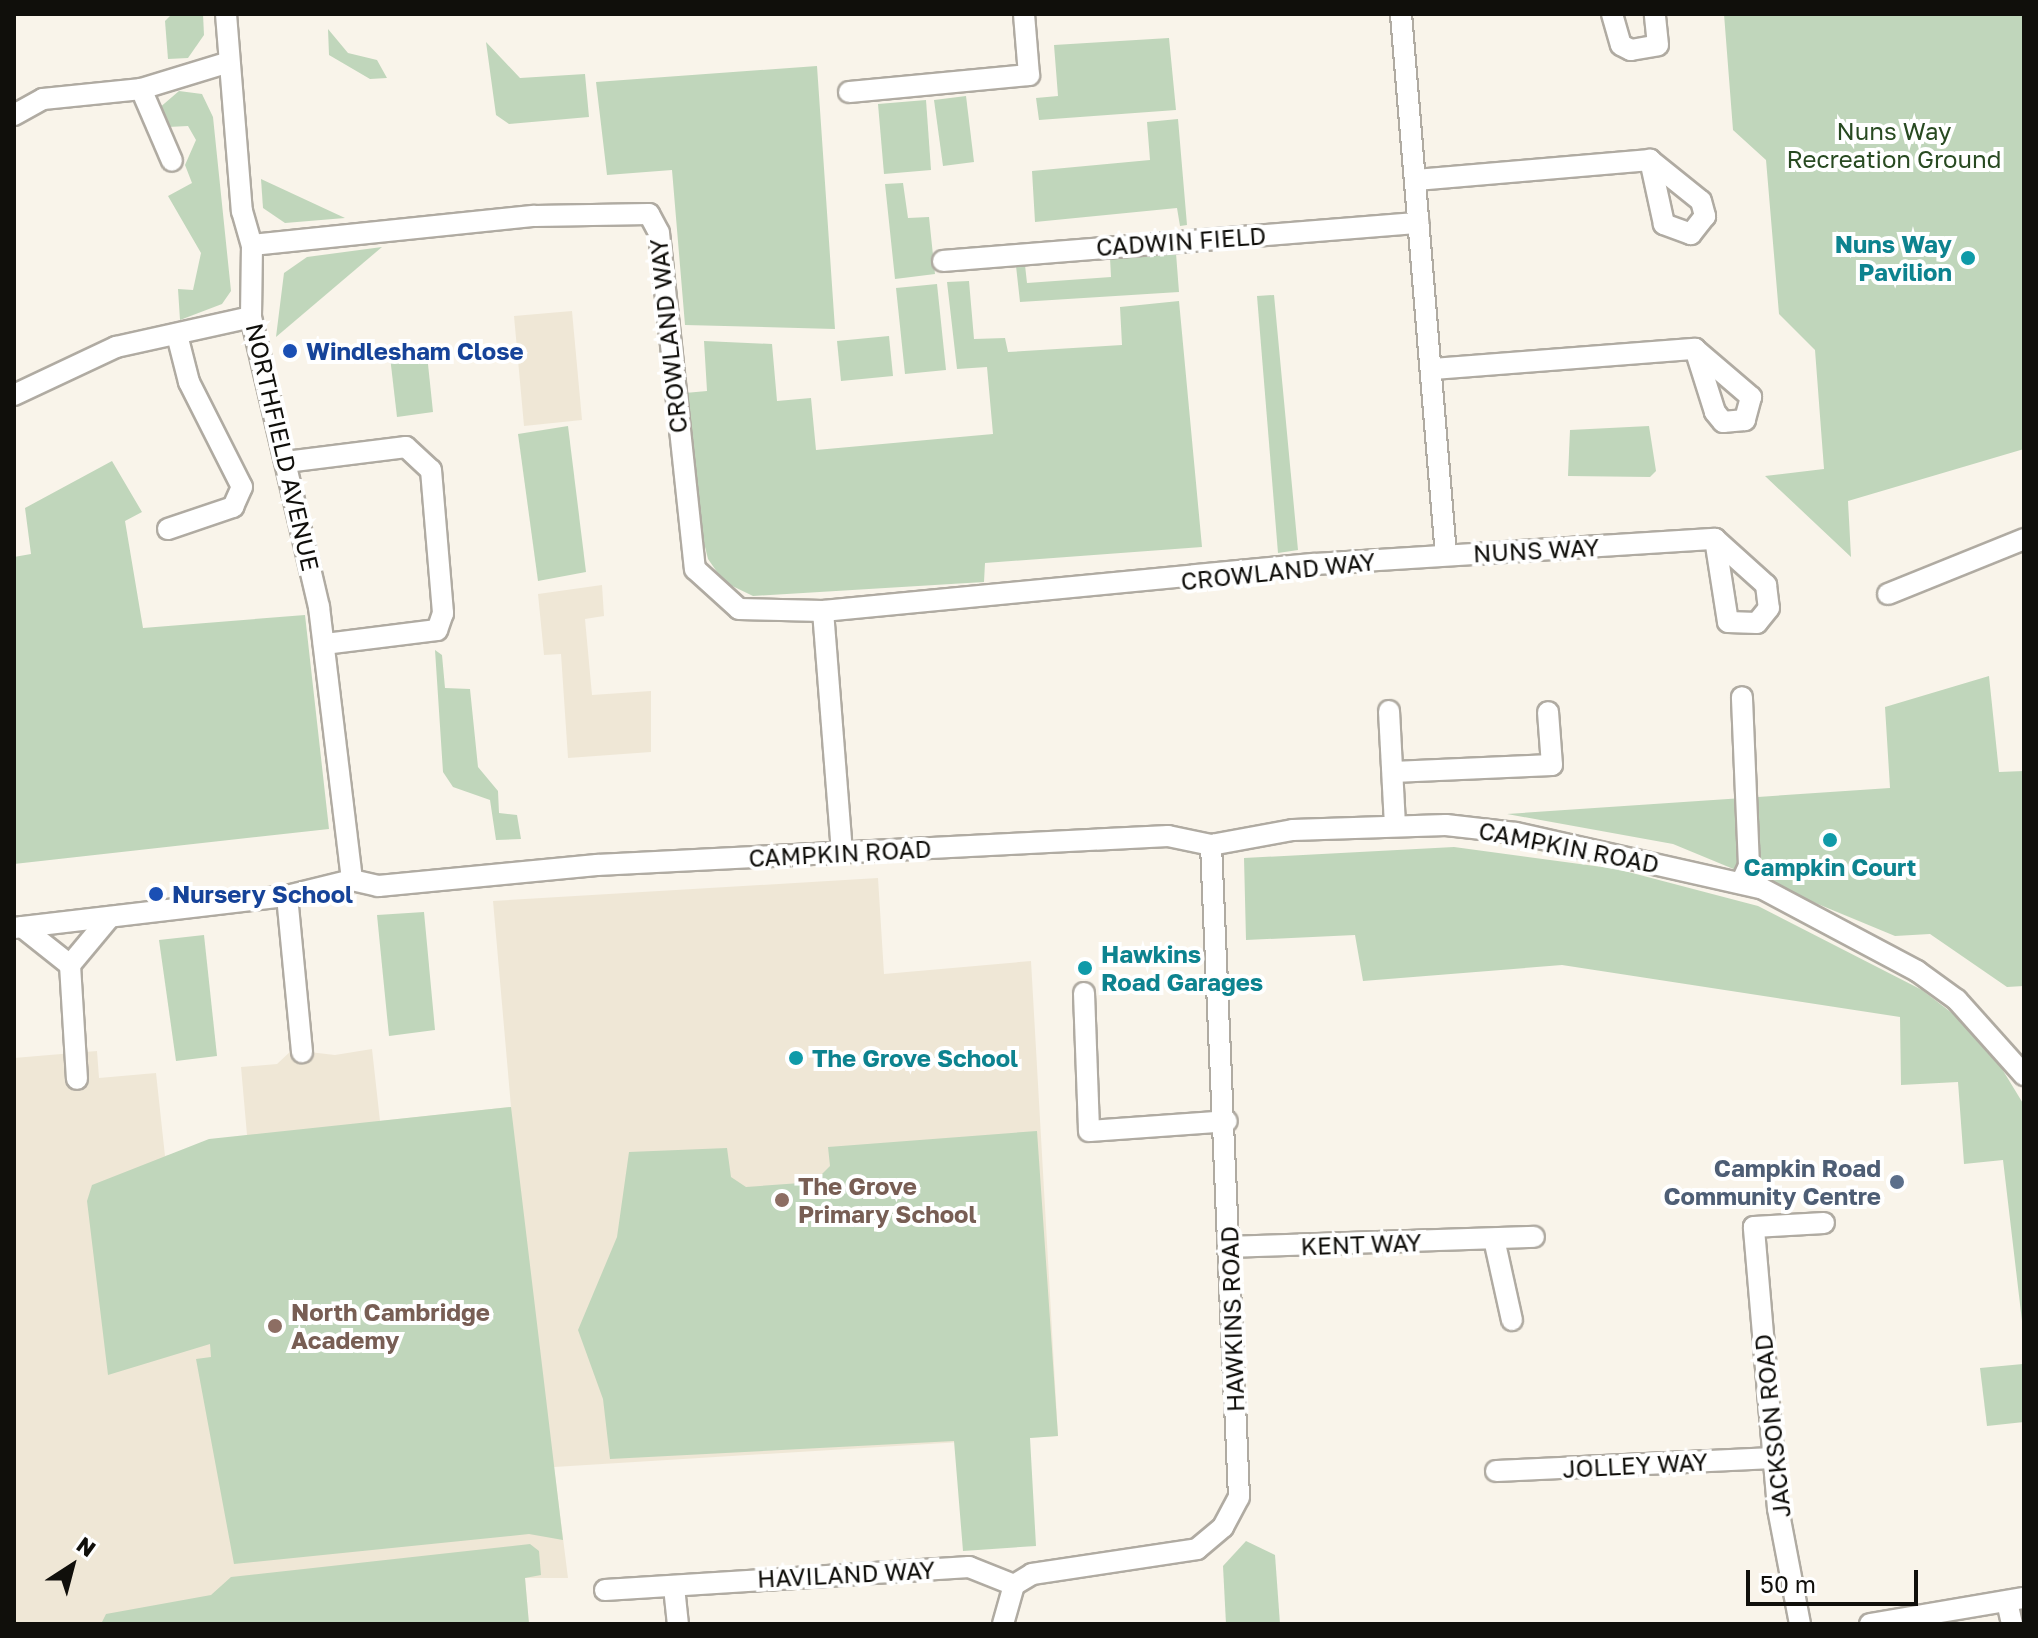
<!DOCTYPE html>
<html>
<head>
<meta charset="utf-8">
<style>
	body { margin:0 }
	#map { position:relative; width:2038px; height:1638px; overflow:hidden; background:#f9f4ea; font-family:"Golos Text",sans-serif }
	div>[style] { position:absolute }
	[style*='--x'] { left:calc(var(--x)*1px); top:calc(var(--y)*1px); width:calc(var(--w)*1px); rotate:calc(var(--a)*1deg) }
	.built>* { inset:0; background:#efe7d6 }
	.green>* { inset:0; background:#c0d6bb }
	.roads { filter:drop-shadow(2px 0 #b0aba2) drop-shadow(-2px 0 #b0aba2) drop-shadow(0 2px #b0aba2) drop-shadow(0 -2px #b0aba2) }
	.street>* { height:20px; margin:-10px; padding:0 10px; transform-origin:10px; border-radius:10px; background:#fff }
	.dots>* { width:22px; height:22px; translate:-50% -50%; box-sizing:border-box; border:4px solid #fff; border-radius:50% }
	span { translate:-50% -50%; white-space:nowrap; text-align:center; line-height:1.15; -webkit-text-stroke:8px #fff; paint-order:stroke }
	.park-label { font-size:24px; color:#284a21 }
	.street-label { font-size:24px; color:#100f0b }
	.culture-label { font-size:24px; color:#0d838f; font-weight:700 }
	.right { translate:-100% -50%; text-align:right }
	.left { translate:0 -50%; text-align:left }
	.transit-label { font-size:24px; color:#164399; font-weight:700 }
	.service-label { font-size:24px; color:#4e5e75; font-weight:700 }
	.education-label { font-size:24px; color:#785e54; font-weight:700 }
	.frame { position:absolute; inset:0; border:16px solid #100f0b; pointer-events:none }
	.north { position:absolute; left:32px; top:1526px; width:80px; height:80px; -webkit-text-stroke:6px #fff; paint-order:stroke; rotate:36deg; font-size:22px; font-weight:700; line-height:32px; text-align:center; color:#100f0b }
	.north::after { content:''; display:block; margin:auto; width:28px; height:36px; background:#100f0b; clip-path:polygon(50% 0,100% 100%,50% 72%,0 100%) }
	.scale { position:absolute; left:1746px; top:1570px; width:172px; height:36px; box-sizing:border-box; border:4px solid #100f0b; border-top:0; padding-left:10px; font-size:24px; line-height:28px; white-space:nowrap; color:#100f0b; -webkit-text-stroke:6px #fff; paint-order:stroke }
</style>
</head>
<body>
<div id="map">
	<div class="built">
		<i style="clip-path:polygon(572px 311px,582px 420px,524px 426px,514px 316px)"></i>
		<i style="clip-path:polygon(602px 585px,604px 616px,585px 619px,592px 695px,651px 691px,651px 752px,568px 758px,561px 654px,544px 655px,538px 594px)"></i>
		<i style="clip-path:polygon(878px 878px,884px 974px,1031px 961px,1058px 1436px,554px 1467px,568px 1578px,525px 1578px,529px 1624px,14px 1624px,14px 1058px,97px 1051px,99px 1078px,156px 1073px,165px 1156px,247px 1135px,241px 1067px,277px 1064px,292px 1050px,335px 1055px,372px 1049px,380px 1121px,511px 1107px,493px 901px)"></i>
	</div>
	<div class="green">
		<i style="clip-path:polygon(172px 14px,203px 14px,204px 35px,188px 58px,168px 59px,165px 21px)"></i>
		<i style="clip-path:polygon(1724px 14px,2024px 14px,2024px 449px,1848px 501px,1851px 557px,1765px 476px,1824px 469px,1815px 350px,1779px 314px,1766px 160px,1733px 130px)"></i>
		<i style="clip-path:polygon(328px 29px,348px 53px,377px 60px,387px 78px,370px 79px,329px 55px)"></i>
		<i style="clip-path:polygon(1169px 38px,1176px 110px,1039px 120px,1036px 98px,1058px 96px,1054px 45px)"></i>
		<i style="clip-path:polygon(486px 42px,520px 78px,585px 74px,589px 117px,509px 124px,496px 115px)"></i>
		<i style="clip-path:polygon(817px 66px,835px 329px,685px 325px,672px 170px,607px 175px,596px 82px)"></i>
		<i style="clip-path:polygon(179px 91px,202px 94px,213px 117px,231px 291px,222px 304px,180px 320px,178px 289px,193px 290px,201px 253px,168px 196px,192px 183px,185px 165px,196px 140px,188px 126px,168px 127px,158px 109px)"></i>
		<i style="clip-path:polygon(966px 96px,974px 162px,943px 166px,934px 100px)"></i>
		<i style="clip-path:polygon(926px 100px,931px 170px,884px 174px,878px 104px)"></i>
		<i style="clip-path:polygon(1178px 119px,1187px 225px,1180px 226px,1177px 208px,1035px 222px,1032px 171px,1150px 160px,1147px 122px)"></i>
		<i style="clip-path:polygon(261px 179px,345px 218px,285px 223px,263px 208px)"></i>
		<i style="clip-path:polygon(903px 183px,908px 218px,929px 217px,935px 274px,895px 279px,885px 184px)"></i>
		<i style="clip-path:polygon(382px 247px,276px 337px,284px 273px,307px 257px)"></i>
		<i style="clip-path:polygon(1176px 253px,1179px 292px,1020px 302px,1016px 266px,1025px 265px,1027px 283px,1111px 277px,1110px 258px)"></i>
		<i style="clip-path:polygon(969px 281px,974px 339px,1005px 338px,1008px 352px,1122px 345px,1120px 307px,1179px 301px,1202px 547px,985px 563px,984px 582px,753px 596px,724px 582px,708px 559px,697px 515px,685px 393px,707px 391px,704px 341px,772px 344px,777px 401px,811px 398px,816px 450px,993px 434px,987px 367px,957px 369px,947px 282px)"></i>
		<i style="clip-path:polygon(937px 284px,946px 370px,905px 374px,896px 288px)"></i>
		<i style="clip-path:polygon(1274px 295px,1298px 550px,1278px 553px,1257px 296px)"></i>
		<i style="clip-path:polygon(889px 336px,893px 376px,841px 381px,837px 341px)"></i>
		<i style="clip-path:polygon(426px 345px,433px 412px,397px 417px,389px 348px)"></i>
		<i style="clip-path:polygon(568px 426px,586px 572px,538px 581px,518px 434px)"></i>
		<i style="clip-path:polygon(1649px 426px,1656px 471px,1650px 477px,1568px 476px,1570px 430px)"></i>
		<i style="clip-path:polygon(112px 461px,142px 512px,125px 521px,143px 628px,305px 615px,329px 829px,14px 864px,14px 557px,31px 554px,25px 508px)"></i>
		<i style="clip-path:polygon(435px 650px,442px 655px,445px 688px,470px 689px,478px 767px,498px 791px,499px 813px,517px 815px,521px 839px,496px 840px,490px 800px,453px 787px,443px 772px)"></i>
		<i style="clip-path:polygon(1989px 676px,1999px 772px,2024px 771px,2024px 986px,2007px 987px,1930px 934px,1895px 936px,1673px 844px,1507px 814px,1890px 788px,1885px 707px)"></i>
		<i style="clip-path:polygon(1454px 847px,1617px 869px,1758px 906px,1922px 990px,1982px 1036px,2024px 1105px,2024px 1338px,2003px 1160px,1964px 1164px,1958px 1082px,1901px 1085px,1900px 1017px,1562px 965px,1363px 981px,1355px 935px,1246px 940px,1244px 858px)"></i>
		<i style="clip-path:polygon(424px 912px,435px 1030px,389px 1036px,377px 915px)"></i>
		<i style="clip-path:polygon(204px 935px,217px 1056px,176px 1061px,159px 940px)"></i>
		<i style="clip-path:polygon(511px 1107px,563px 1540px,529px 1534px,234px 1564px,196px 1359px,211px 1357px,210px 1344px,108px 1375px,87px 1201px,92px 1185px,209px 1139px)"></i>
		<i style="clip-path:polygon(1037px 1131px,1058px 1436px,1030px 1438px,1036px 1546px,963px 1551px,954px 1441px,610px 1459px,603px 1399px,578px 1330px,617px 1237px,629px 1152px,727px 1148px,731px 1177px,746px 1187px,814px 1182px,830px 1166px,828px 1147px)"></i>
		<i style="clip-path:polygon(2023px 1364px,2024px 1422px,1987px 1426px,1980px 1368px)"></i>
		<i style="clip-path:polygon(1246px 1541px,1275px 1555px,1280px 1624px,1226px 1624px,1223px 1566px)"></i>
		<i style="clip-path:polygon(530px 1544px,539px 1551px,541px 1575px,525px 1578px,529px 1624px,101px 1624px,106px 1614px,211px 1595px,231px 1577px)"></i>
	</div>
	<div class="roads">
		<div class="street">
			<i style="--x:226;--y:14;--w:198;--a:85.4"></i>
			<i style="--x:242;--y:211;--w:35;--a:74"></i>
			<i style="--x:252;--y:245;--w:72;--a:90.8"></i>
			<i style="--x:251;--y:317;--w:298;--a:76.8"></i>
			<i style="--x:319;--y:607;--w:275;--a:83.1"></i>
			<i style="--x:1401;--y:14;--w:543;--a:85.25"></i>
			<i style="--x:1612;--y:14;--w:32;--a:74"></i>
			<i style="--x:1621;--y:45;--w:11;--a:27"></i>
			<i style="--x:1631;--y:50;--w:27;--a:-10"></i>
			<i style="--x:1658;--y:45;--w:31;--a:-96"></i>
			<i style="--x:141;--y:89;--w:78;--a:66.7"></i>
			<i style="--x:849;--y:92;--w:181;--a:-5.4"></i>
			<i style="--x:1029;--y:75;--w:61;--a:-94.7"></i>
			<i style="--x:14;--y:115;--w:33;--a:-29"></i>
			<i style="--x:43;--y:99;--w:99;--a:-5.8"></i>
			<i style="--x:141;--y:89;--w:89;--a:-17"></i>
			<i style="--x:1416;--y:180;--w:235;--a:-4.9"></i>
			<i style="--x:1650;--y:160;--w:65;--a:38.8"></i>
			<i style="--x:1701;--y:201;--w:16;--a:75"></i>
			<i style="--x:1705;--y:216;--w:23;--a:128"></i>
			<i style="--x:1691;--y:234;--w:29;--a:-160"></i>
			<i style="--x:1664;--y:224;--w:66;--a:-102.3"></i>
			<i style="--x:252;--y:245;--w:284;--a:-5.9"></i>
			<i style="--x:535;--y:216;--w:114;--a:-1"></i>
			<i style="--x:649;--y:214;--w:21;--a:62"></i>
			<i style="--x:659;--y:233;--w:338;--a:83.9"></i>
			<i style="--x:695;--y:569;--w:59;--a:42.3"></i>
			<i style="--x:739;--y:609;--w:84;--a:1.4"></i>
			<i style="--x:823;--y:611;--w:494;--a:-5.5"></i>
			<i style="--x:1315;--y:564;--w:401;--a:-3.6"></i>
			<i style="--x:1715;--y:539;--w:69;--a:42"></i>
			<i style="--x:1766;--y:585;--w:23;--a:83"></i>
			<i style="--x:1769;--y:608;--w:19;--a:129"></i>
			<i style="--x:1757;--y:623;--w:29;--a:-178"></i>
			<i style="--x:1728;--y:622;--w:84;--a:-98.9"></i>
			<i style="--x:943;--y:261;--w:477;--a:-4.6"></i>
			<i style="--x:1433;--y:369;--w:263;--a:-4.4"></i>
			<i style="--x:1695;--y:349;--w:74;--a:40.6"></i>
			<i style="--x:1751;--y:397;--w:24;--a:105"></i>
			<i style="--x:1745;--y:420;--w:22;--a:175"></i>
			<i style="--x:1723;--y:422;--w:13;--a:-129"></i>
			<i style="--x:1715;--y:412;--w:66;--a:-107.6"></i>
			<i style="--x:14;--y:395;--w:113;--a:-25.2"></i>
			<i style="--x:116;--y:347;--w:138;--a:-12.5"></i>
			<i style="--x:286;--y:462;--w:121;--a:-7.1"></i>
			<i style="--x:406;--y:447;--w:34;--a:43"></i>
			<i style="--x:431;--y:470;--w:144;--a:85.2"></i>
			<i style="--x:443;--y:613;--w:18;--a:109"></i>
			<i style="--x:437;--y:630;--w:114;--a:172.9"></i>
			<i style="--x:168;--y:529;--w:69;--a:-18.7"></i>
			<i style="--x:233;--y:507;--w:22;--a:-66"></i>
			<i style="--x:242;--y:487;--w:118;--a:-116.8"></i>
			<i style="--x:189;--y:382;--w:49;--a:-104.3"></i>
			<i style="--x:1888;--y:594;--w:147;--a:-22"></i>
			<i style="--x:823;--y:611;--w:243;--a:85.5"></i>
			<i style="--x:1389;--y:711;--w:115;--a:87"></i>
			<i style="--x:1393;--y:772;--w:159;--a:-2.5"></i>
			<i style="--x:1552;--y:765;--w:53;--a:-94.3"></i>
			<i style="--x:1741;--y:883;--w:19;--a:-65"></i>
			<i style="--x:1749;--y:866;--w:169;--a:-92.4"></i>
			<i style="--x:287;--y:896;--w:157;--a:84.5"></i>
			<i style="--x:22;--y:927;--w:61;--a:38.4"></i>
			<i style="--x:70;--y:965;--w:114;--a:86.5"></i>
			<i style="--x:14;--y:928;--w:275;--a:-6.7"></i>
			<i style="--x:287;--y:896;--w:67;--a:-13.8"></i>
			<i style="--x:352;--y:880;--w:27;--a:13"></i>
			<i style="--x:378;--y:886;--w:220;--a:-5.5"></i>
			<i style="--x:597;--y:865;--w:572;--a:-2.91"></i>
			<i style="--x:1168;--y:836;--w:44;--a:11.8"></i>
			<i style="--x:1211;--y:845;--w:83;--a:-10.4"></i>
			<i style="--x:1293;--y:830;--w:153;--a:-1.9"></i>
			<i style="--x:1446;--y:825;--w:70;--a:6.5"></i>
			<i style="--x:1516;--y:833;--w:251;--a:12.7"></i>
			<i style="--x:1761;--y:888;--w:177;--a:28"></i>
			<i style="--x:1917;--y:971;--w:49;--a:35.9"></i>
			<i style="--x:1957;--y:1000;--w:101;--a:48.2"></i>
			<i style="--x:70;--y:965;--w:62;--a:-50.2"></i>
			<i style="--x:1084;--y:993;--w:138;--a:87.9"></i>
			<i style="--x:1089;--y:1131;--w:138;--a:-4.1"></i>
			<i style="--x:1494;--y:1239;--w:83;--a:77.5"></i>
			<i style="--x:1229;--y:1247;--w:305;--a:-1.9"></i>
			<i style="--x:1496;--y:1471;--w:278;--a:-2.7"></i>
			<i style="--x:674;--y:1587;--w:37;--a:84"></i>
			<i style="--x:605;--y:1590;--w:365;--a:-3.6"></i>
			<i style="--x:969;--y:1567;--w:48;--a:21.8"></i>
			<i style="--x:2007;--y:1602;--w:23;--a:77"></i>
			<i style="--x:1003;--y:1624;--w:41;--a:-74.2"></i>
			<i style="--x:1014;--y:1585;--w:21;--a:-31"></i>
			<i style="--x:1032;--y:1574;--w:167;--a:-8.6"></i>
			<i style="--x:1197;--y:1549;--w:34;--a:-40"></i>
			<i style="--x:1223;--y:1527;--w:34;--a:-62"></i>
			<i style="--x:1239;--y:1497;--w:653;--a:-92.46"></i>
			<i style="--x:1800;--y:1624;--w:117;--a:-100.8"></i>
			<i style="--x:1778;--y:1509;--w:283;--a:-94.9"></i>
			<i style="--x:1754;--y:1227;--w:70;--a:-3.3"></i>
			<i style="--x:1870;--y:1624;--w:156;--a:-9.6"></i>
		</div>
	</div>
	<div class="dots">
		<i style="left:1968px;top:258px;background:#0f9aa8"></i>
		<i style="left:290px;top:351px;background:#1a4fb4"></i>
		<i style="left:1830px;top:840px;background:#0f9aa8"></i>
		<i style="left:156px;top:894px;background:#1a4fb4"></i>
		<i style="left:1085px;top:968px;background:#0f9aa8"></i>
		<i style="left:796px;top:1058px;background:#0f9aa8"></i>
		<i style="left:1897px;top:1182px;background:#5c6f8a"></i>
		<i style="left:782px;top:1200px;background:#8d6e63"></i>
		<i style="left:275px;top:1326px;background:#8d6e63"></i>
	</div>
	<div class="park-label">
		<span style="left:1894px;top:145px">Nuns Way<br>Recreation Ground</span>
	</div>
	<div class="street-label">
		<span style="left:1181px;top:241px;rotate:-4deg">CADWIN FIELD</span>
		<span style="left:668px;top:336px;rotate:-96deg">CROWLAND WAY</span>
		<span style="left:283px;top:447px;rotate:77deg">NORTHFIELD AVENUE</span>
		<span style="left:1536px;top:550px;rotate:-3deg">NUNS WAY</span>
		<span style="left:1278px;top:571px;rotate:-6deg">CROWLAND WAY</span>
		<span style="left:1569px;top:847px;rotate:11deg">CAMPKIN ROAD</span>
		<span style="left:840px;top:853px;rotate:-3deg">CAMPKIN ROAD</span>
		<span style="left:1361px;top:1244px;rotate:-2deg">KENT WAY</span>
		<span style="left:1232px;top:1319px;rotate:-92deg">HAWKINS ROAD</span>
		<span style="left:1772px;top:1426px;rotate:-96deg">JACKSON ROAD</span>
		<span style="left:1635px;top:1465px;rotate:-3deg">JOLLEY WAY</span>
		<span style="left:846px;top:1574px;rotate:-3deg">HAVILAND WAY</span>
	</div>
	<div class="culture-label">
		<span class="right" style="left:1952px;top:258px">Nuns Way<br>Pavilion</span>
		<span style="left:1830px;top:867px">Campkin Court</span>
		<span class="left" style="left:1101px;top:968px">Hawkins<br>Road Garages</span>
		<span class="left" style="left:812px;top:1058px">The Grove School</span>
	</div>
	<div class="transit-label">
		<span class="left" style="left:306px;top:351px">Windlesham Close</span>
		<span class="left" style="left:172px;top:894px">Nursery School</span>
	</div>
	<div class="service-label">
		<span class="right" style="left:1881px;top:1182px">Campkin Road<br>Community Centre</span>
	</div>
	<div class="education-label">
		<span class="left" style="left:798px;top:1200px">The Grove<br>Primary School</span>
		<span class="left" style="left:291px;top:1326px">North Cambridge<br>Academy</span>
	</div>
	<div class="frame"></div>
	<div class="north">N</div>
	<div class="scale">50 m</div>
</div>
</body>
</html>
